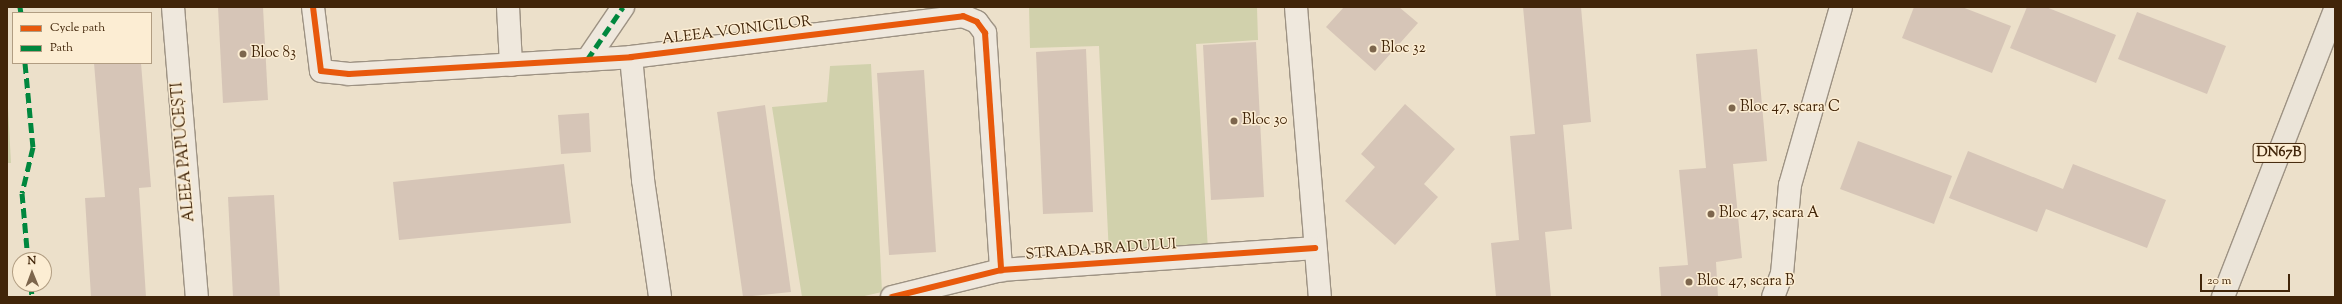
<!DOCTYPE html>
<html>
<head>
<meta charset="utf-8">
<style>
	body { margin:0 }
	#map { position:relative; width:2342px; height:304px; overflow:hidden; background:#ece0ca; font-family:"Sorts Mill Goudy",serif }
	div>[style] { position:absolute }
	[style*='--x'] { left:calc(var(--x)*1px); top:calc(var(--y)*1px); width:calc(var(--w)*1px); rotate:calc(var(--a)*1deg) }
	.green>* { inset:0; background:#d1d1ac }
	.building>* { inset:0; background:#d6c5b7 }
	.roads { filter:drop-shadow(1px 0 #9d9283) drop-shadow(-1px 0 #9d9283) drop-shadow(0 1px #9d9283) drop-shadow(0 -1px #9d9283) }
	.street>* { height:22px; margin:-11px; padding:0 11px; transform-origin:11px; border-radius:11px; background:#efe8dd }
	.primary>* { height:22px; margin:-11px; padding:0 11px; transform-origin:11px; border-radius:11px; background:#ebe4d8 }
	.quiet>* { height:5px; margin-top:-2.5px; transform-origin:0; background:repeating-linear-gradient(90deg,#00873e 0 10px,transparent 0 15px) }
	.cycleway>* { height:6px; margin:-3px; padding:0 3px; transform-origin:3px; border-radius:3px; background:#e8590c }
	.dots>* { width:11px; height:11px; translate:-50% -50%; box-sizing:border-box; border:2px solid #fcedd3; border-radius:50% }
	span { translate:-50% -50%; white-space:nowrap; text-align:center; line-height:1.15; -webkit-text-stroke:3px #fcedd3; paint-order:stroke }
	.shield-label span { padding:1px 3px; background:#fcedd3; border:1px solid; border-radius:3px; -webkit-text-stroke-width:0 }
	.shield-label { font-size:14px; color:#412509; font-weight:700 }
	.street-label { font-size:15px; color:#412509 }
	.poi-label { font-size:15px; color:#412509 }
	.left { translate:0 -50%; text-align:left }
	.frame { position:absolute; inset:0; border:8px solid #412509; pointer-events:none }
	.legend { position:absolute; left:12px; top:12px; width:140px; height:52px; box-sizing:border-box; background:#fcedd3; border:1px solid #b19d82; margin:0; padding:5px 7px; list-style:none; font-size:12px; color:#412509 }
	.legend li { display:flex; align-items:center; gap:8px; height:20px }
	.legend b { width:20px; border:1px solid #b19d82 }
	.north { position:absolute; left:12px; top:252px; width:40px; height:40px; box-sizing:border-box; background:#fcedd3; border:1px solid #b19d82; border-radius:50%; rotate:359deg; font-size:11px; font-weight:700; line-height:16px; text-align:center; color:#412509 }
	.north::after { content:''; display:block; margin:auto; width:14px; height:18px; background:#7d664d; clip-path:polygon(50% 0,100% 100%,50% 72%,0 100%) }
	.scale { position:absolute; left:2200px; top:274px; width:90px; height:18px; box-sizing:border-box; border:2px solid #412509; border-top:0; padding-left:5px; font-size:12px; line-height:14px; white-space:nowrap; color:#412509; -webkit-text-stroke:3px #fcedd3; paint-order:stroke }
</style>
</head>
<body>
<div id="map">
	<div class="green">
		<i style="clip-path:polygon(1029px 7px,1257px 7px,1258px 40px,1196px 44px,1208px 250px,1109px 255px,1099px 46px,1030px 48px)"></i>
		<i style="clip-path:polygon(871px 64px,882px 292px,860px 297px,802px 297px,772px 107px,827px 102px,830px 66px)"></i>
		<i style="clip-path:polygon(7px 89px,11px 163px,7px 163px)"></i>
	</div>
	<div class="building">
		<i style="clip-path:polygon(218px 7px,263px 7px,268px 100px,223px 103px)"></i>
		<i style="clip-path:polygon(1344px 7px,1399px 7px,1418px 23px,1375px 71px,1326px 27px)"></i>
		<i style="clip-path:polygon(1523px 7px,1581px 7px,1591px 122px,1563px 125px,1572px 229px,1545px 232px,1551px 297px,1496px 297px,1491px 243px,1519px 240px,1510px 136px,1535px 134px)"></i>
		<i style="clip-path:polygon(1914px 7px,1962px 7px,2011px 26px,1992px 73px,1902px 38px)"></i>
		<i style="clip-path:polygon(2027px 7px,2046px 7px,2116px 35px,2096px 83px,2010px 48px)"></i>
		<i style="clip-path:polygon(2137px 12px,2226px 46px,2207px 94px,2118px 59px)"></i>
		<i style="clip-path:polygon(1256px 42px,1264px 197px,1211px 200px,1203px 45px)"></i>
		<i style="clip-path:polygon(1086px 49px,1093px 212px,1043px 214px,1036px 52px)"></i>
		<i style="clip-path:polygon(1757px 49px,1767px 161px,1733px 164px,1742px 258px,1716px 262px,1718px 297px,1661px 297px,1659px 267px,1688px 265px,1679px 170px,1706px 168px,1696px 54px)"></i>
		<i style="clip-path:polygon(94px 63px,141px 63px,151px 187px,139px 188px,146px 297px,91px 297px,85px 198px,105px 197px)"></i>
		<i style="clip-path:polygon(924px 70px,936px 252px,889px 255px,877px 73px)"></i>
		<i style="clip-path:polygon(1405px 104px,1455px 149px,1424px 184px,1438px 197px,1395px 245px,1345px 201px,1375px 167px,1361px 154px)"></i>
		<i style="clip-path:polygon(765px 105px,791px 292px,743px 297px,717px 112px)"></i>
		<i style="clip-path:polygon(589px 113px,591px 152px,561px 154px,558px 115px)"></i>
		<i style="clip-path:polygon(1858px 141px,1952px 176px,1934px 224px,1840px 189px)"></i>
		<i style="clip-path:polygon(1968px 151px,2063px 189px,2073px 164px,2166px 200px,2147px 248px,2046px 209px,2037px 232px,1949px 198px)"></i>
		<i style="clip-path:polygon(564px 164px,571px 223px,399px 240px,393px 182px)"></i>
		<i style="clip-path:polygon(274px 195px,280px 297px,233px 297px,228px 197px)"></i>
	</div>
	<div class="roads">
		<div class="street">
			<i style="--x:173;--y:7;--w:291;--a:85.3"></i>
			<i style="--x:313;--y:7;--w:64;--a:82.9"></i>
			<i style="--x:321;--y:71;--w:28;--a:6"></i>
			<i style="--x:349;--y:74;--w:283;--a:-3.4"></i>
			<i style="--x:631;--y:57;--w:335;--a:-7"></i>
			<i style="--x:963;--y:16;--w:15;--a:23"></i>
			<i style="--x:977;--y:22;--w:14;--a:54"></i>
			<i style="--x:985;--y:33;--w:238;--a:86.1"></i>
			<i style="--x:508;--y:7;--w:58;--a:87"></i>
			<i style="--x:1296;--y:7;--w:291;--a:85.3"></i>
			<i style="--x:631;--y:57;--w:124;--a:84.4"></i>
			<i style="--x:643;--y:180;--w:118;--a:81.7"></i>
			<i style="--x:587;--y:60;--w:64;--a:-55.8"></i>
			<i style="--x:892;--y:297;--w:112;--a:-13.9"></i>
			<i style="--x:1001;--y:270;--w:315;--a:-4"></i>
			<i style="--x:1773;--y:297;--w:25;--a:-69"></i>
			<i style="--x:1782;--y:274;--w:89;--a:-84.9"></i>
			<i style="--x:1790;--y:185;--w:185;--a:-74"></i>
		</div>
		<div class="primary">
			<i style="--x:2223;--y:297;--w:309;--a:-68.7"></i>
		</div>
	</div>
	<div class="quiet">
		<i style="--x:20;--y:7;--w:6;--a:81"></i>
		<i style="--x:587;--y:60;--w:64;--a:-55.8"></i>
		<i style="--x:25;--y:63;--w:84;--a:84.6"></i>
		<i style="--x:33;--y:147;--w:47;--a:103.4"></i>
		<i style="--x:22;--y:193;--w:67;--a:84.9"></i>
		<i style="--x:31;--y:284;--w:13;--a:86"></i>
	</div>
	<div class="cycleway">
		<i style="--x:313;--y:7;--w:64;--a:82.9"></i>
		<i style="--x:321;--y:71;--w:28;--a:6"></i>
		<i style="--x:349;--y:74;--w:283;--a:-3.4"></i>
		<i style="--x:631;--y:57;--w:335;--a:-7"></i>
		<i style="--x:963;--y:16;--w:15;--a:23"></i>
		<i style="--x:977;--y:22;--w:14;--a:54"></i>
		<i style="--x:985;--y:33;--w:238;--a:86.1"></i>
		<i style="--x:892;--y:297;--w:112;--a:-13.9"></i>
		<i style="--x:1001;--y:270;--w:315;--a:-4"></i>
	</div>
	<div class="dots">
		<i style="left:1373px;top:49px;background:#7d664d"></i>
		<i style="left:243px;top:54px;background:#7d664d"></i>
		<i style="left:1732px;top:108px;background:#7d664d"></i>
		<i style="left:1234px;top:121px;background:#7d664d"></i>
		<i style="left:1711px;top:214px;background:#7d664d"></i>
		<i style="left:1689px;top:282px;background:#7d664d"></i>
	</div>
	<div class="shield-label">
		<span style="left:2279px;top:153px">DN67B</span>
	</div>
	<div class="street-label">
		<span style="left:737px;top:31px;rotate:-7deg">ALEEA VOINICILOR</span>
		<span style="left:184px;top:152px;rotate:-95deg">ALEEA PAPUCEȘTI</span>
		<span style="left:1101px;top:250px;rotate:-4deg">STRADA BRADULUI</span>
	</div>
	<div class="poi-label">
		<span class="left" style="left:1381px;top:49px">Bloc 32</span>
		<span class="left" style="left:251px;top:54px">Bloc 83</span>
		<span class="left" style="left:1740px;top:108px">Bloc 47, scara C</span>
		<span class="left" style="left:1242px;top:121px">Bloc 30</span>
		<span class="left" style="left:1719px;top:214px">Bloc 47, scara A</span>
		<span class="left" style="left:1697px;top:282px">Bloc 47, scara B</span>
	</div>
	<div class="frame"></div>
	<ul class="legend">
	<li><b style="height:5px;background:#e8590c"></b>Cycle path</li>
	<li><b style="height:5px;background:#00873e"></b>Path</li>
	</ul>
	<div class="north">N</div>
	<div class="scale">20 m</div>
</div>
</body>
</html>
